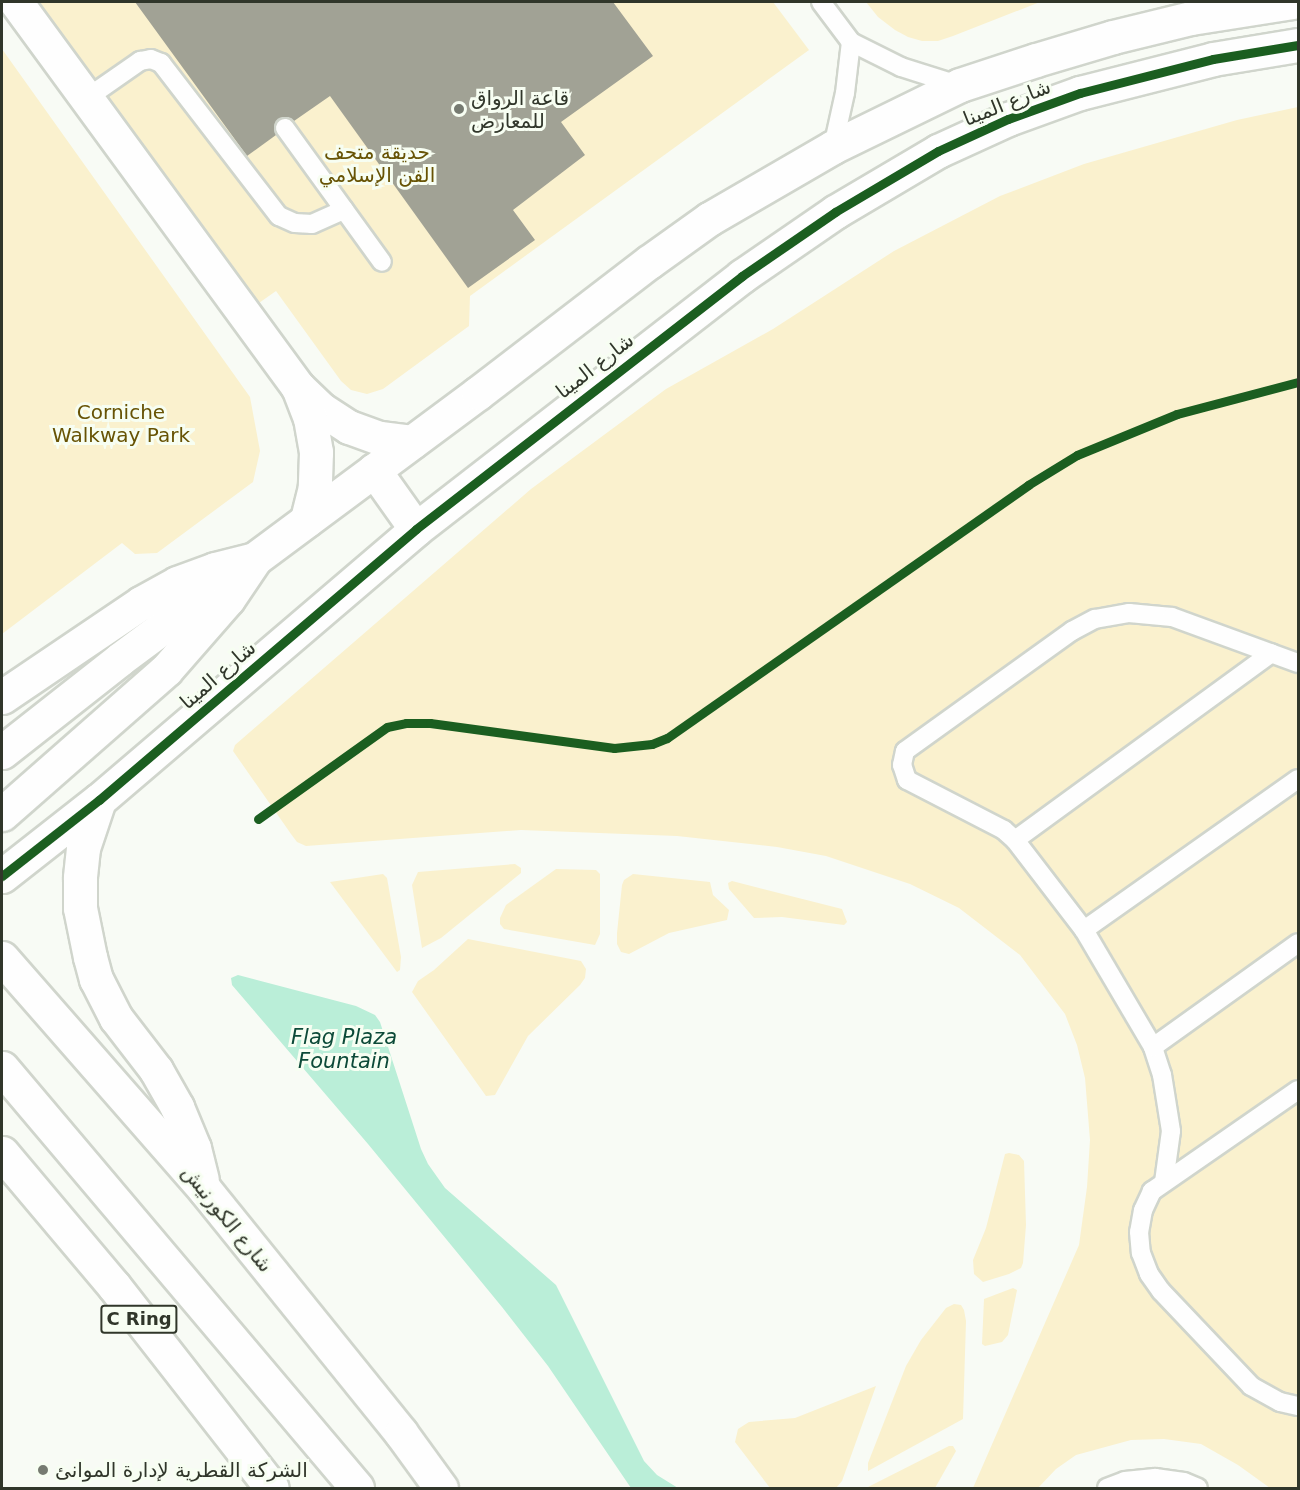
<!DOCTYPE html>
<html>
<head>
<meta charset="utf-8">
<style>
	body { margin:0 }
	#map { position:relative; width:1300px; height:1490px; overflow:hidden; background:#f8fbf5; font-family:"DejaVu Sans","Noto Sans Arabic",sans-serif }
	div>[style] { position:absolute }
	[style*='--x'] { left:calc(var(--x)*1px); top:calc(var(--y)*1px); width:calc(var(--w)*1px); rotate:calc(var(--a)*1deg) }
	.green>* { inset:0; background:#faf1ce }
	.water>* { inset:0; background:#baeed8 }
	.building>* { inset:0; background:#a1a295 }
	.roads { filter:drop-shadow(2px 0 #d0d5cc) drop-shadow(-2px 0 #d0d5cc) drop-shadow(0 2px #d0d5cc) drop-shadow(0 -2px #d0d5cc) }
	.service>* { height:18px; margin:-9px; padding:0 9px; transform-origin:9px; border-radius:9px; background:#fefefe }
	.minor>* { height:33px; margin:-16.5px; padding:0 16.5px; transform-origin:16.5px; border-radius:16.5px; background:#fefefe }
	.trunk>* { height:33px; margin:-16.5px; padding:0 16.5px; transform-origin:16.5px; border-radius:16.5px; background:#fefefe }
	.cycleway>* { height:9px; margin:-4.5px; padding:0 4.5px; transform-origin:4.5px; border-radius:4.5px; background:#1b5e20 }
	.dots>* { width:16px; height:16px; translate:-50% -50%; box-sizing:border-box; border:3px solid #f7fef2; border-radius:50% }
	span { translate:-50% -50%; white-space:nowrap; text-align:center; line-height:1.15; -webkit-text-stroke:6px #f7fef2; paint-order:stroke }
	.shield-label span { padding:2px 4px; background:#f7fef2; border:2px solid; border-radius:4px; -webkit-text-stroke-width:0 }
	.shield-label { font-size:18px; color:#30362a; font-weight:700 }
	.poi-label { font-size:20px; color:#30362a }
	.left { translate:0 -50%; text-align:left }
	.street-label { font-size:20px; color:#30362a }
	.park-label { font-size:20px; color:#675304 }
	.water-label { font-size:21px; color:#0c4a38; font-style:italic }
	.frame { position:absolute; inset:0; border:3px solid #30362a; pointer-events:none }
</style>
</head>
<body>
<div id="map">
	<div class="green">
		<i style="clip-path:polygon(2px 2px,773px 2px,809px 50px,470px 296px,469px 326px,383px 389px,367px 394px,351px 390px,341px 381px,276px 291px,229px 324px,2px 7px)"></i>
		<i style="clip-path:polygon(866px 2px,1040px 2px,953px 36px,938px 41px,922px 41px,908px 37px,895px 30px,878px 17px)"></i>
		<i style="clip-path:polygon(2px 49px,250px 397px,260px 451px,253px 482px,157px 553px,135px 554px,122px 543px,2px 634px)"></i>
		<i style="clip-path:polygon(1298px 107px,1298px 1488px,1270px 1488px,1238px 1465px,1201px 1444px,1164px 1439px,1131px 1440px,1076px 1455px,1056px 1469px,1038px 1488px,973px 1488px,1079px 1245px,1087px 1187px,1090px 1140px,1085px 1078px,1077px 1045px,1065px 1014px,1020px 955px,959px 908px,910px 884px,826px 856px,777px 847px,677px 836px,521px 830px,306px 846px,297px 842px,291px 834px,233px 751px,235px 745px,531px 489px,666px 389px,773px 329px,894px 251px,1000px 196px,1084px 164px,1237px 120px)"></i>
		<i style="clip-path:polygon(515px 864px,521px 868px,521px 873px,441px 938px,422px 948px,412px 885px,418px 872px)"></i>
		<i style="clip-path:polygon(556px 869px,596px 870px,600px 874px,600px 934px,595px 945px,504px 929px,500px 924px,500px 918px,506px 905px)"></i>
		<i style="clip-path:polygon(383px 874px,387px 878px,401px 957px,400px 970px,397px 972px,330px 882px)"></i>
		<i style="clip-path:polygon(633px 874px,710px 882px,713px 895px,729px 910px,727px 920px,669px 933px,629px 954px,621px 952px,617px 944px,617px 933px,622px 885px,624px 880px)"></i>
		<i style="clip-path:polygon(732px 881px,842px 909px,847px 922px,844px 925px,782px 917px,754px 918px,729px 889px,728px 883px)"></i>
		<i style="clip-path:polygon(468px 939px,581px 961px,586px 969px,585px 978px,580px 985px,528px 1036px,495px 1095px,486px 1096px,412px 992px,418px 981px,434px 970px)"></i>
		<i style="clip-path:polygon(1009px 1153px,1019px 1155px,1024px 1161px,1026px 1225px,1023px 1263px,1021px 1268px,1009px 1274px,983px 1282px,974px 1274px,973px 1260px,986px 1228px,1005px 1154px)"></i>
		<i style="clip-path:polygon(1013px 1288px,1017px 1290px,1008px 1335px,1002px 1342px,985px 1346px,982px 1344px,984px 1299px)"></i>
		<i style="clip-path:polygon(954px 1304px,961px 1305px,964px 1310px,966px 1321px,963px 1419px,868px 1471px,868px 1463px,906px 1366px,921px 1340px,946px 1308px)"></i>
		<i style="clip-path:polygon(876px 1386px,842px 1481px,836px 1488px,770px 1488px,735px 1442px,738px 1429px,749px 1422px,795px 1418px)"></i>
		<i style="clip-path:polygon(949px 1446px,953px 1446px,956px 1451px,935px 1488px,866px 1488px)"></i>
	</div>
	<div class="water">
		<i style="clip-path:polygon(238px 975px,356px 1006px,375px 1015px,380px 1022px,421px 1149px,428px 1164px,445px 1188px,556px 1285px,644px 1461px,657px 1475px,678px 1488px,631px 1488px,548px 1366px,502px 1307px,368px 1144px,232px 985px,231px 978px)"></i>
	</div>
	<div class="building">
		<i style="clip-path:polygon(135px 2px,613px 2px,653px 56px,561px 122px,585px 155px,513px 210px,535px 240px,468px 288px,330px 96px,294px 121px,289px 118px,279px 119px,275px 124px,276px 135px,247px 156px)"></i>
	</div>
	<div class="roads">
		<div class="service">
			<i style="--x:821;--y:2;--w:50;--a:53.1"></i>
			<i style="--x:851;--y:42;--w:56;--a:26.6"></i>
			<i style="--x:901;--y:67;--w:60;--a:17.5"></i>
			<i style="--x:87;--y:98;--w:65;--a:-34.9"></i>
			<i style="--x:140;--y:61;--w:11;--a:-10"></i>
			<i style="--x:151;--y:59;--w:11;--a:22"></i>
			<i style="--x:161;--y:63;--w:193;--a:52.4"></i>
			<i style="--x:279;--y:216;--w:17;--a:24"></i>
			<i style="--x:295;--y:223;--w:17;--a:3"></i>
			<i style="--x:312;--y:224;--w:35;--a:-24"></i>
			<i style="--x:285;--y:128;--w:165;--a:54.1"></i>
			<i style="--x:833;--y:147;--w:55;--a:-77.5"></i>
			<i style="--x:845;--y:93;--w:51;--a:-83.3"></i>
			<i style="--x:1015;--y:840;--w:317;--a:-36.1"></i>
			<i style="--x:1084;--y:930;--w:262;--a:-35.2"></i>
			<i style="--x:1153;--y:1047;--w:178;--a:-35.6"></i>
			<i style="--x:1298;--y:1090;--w:178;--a:145.3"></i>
			<i style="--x:1152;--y:1191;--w:21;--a:115"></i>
			<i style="--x:1143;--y:1210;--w:22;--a:100"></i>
			<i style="--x:1139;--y:1232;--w:21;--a:85"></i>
			<i style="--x:1141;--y:1253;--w:22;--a:69"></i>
			<i style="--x:1149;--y:1274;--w:21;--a:55"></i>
			<i style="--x:1161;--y:1291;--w:131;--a:46.5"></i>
			<i style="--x:1251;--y:1386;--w:33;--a:29"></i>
			<i style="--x:1280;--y:1402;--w:18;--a:13"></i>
			<i style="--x:1164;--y:1182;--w:51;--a:-82.2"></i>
			<i style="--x:1171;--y:1131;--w:57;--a:-99.1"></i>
			<i style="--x:1162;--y:1075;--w:29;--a:-108"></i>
			<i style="--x:1153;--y:1047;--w:136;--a:-120.5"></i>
			<i style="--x:1084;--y:930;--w:113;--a:-127.5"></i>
			<i style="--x:1015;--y:840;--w:15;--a:-138"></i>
			<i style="--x:1004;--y:830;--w:109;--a:-152.7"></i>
			<i style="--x:907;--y:780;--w:16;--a:-108"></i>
			<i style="--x:902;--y:765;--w:14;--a:-78"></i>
			<i style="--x:905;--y:751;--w:206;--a:-35.7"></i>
			<i style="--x:1072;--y:631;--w:26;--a:-28"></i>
			<i style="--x:1095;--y:619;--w:35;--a:-10"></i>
			<i style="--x:1129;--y:613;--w:43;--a:5.3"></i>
			<i style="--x:1172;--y:617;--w:134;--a:20.1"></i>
			<i style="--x:1107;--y:1488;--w:19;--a:-21"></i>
			<i style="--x:1125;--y:1481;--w:30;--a:-6"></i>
			<i style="--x:1155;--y:1478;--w:29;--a:8"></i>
			<i style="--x:1184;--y:1482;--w:15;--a:23"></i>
		</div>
		<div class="minor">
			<i style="--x:16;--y:2;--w:476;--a:53.8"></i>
			<i style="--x:297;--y:386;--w:33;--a:44"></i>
			<i style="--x:321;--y:409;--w:33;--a:33"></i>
			<i style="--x:349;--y:427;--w:33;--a:20"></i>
			<i style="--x:380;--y:438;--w:32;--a:7"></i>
			<i style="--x:298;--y:387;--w:33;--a:69"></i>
			<i style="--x:310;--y:418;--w:35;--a:80"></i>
			<i style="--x:316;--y:452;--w:35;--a:92"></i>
			<i style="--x:315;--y:487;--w:34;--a:104"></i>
			<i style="--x:374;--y:470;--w:72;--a:54.6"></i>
			<i style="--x:2;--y:752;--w:150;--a:-38.2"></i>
			<i style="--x:120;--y:659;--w:446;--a:-36.6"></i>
			<i style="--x:478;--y:393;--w:215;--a:-37.5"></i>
			<i style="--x:649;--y:262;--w:74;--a:-35.6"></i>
			<i style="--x:709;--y:219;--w:143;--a:-30.1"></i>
			<i style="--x:833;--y:147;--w:141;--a:-26"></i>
			<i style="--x:960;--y:85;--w:80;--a:-18.2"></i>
			<i style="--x:1036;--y:60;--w:80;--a:-16.6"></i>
			<i style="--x:1113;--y:37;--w:80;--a:-13.7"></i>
			<i style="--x:1191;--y:18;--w:103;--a:-8.9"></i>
			<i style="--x:2;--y:876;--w:123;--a:-38.1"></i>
			<i style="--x:99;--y:800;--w:417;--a:-40.5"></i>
			<i style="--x:416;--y:529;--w:413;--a:-37.8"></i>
			<i style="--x:742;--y:276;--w:113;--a:-34.5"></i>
			<i style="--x:835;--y:212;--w:120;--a:-30.6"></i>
			<i style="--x:938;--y:151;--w:77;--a:-24.6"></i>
			<i style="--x:1008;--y:119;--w:77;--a:-19.9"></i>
			<i style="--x:1080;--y:93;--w:137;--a:-14.3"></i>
			<i style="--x:1213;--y:59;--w:86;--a:-9.4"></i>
		</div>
		<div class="trunk">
			<i style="--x:2;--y:697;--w:168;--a:-34.1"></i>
			<i style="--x:141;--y:603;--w:41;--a:-29.1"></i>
			<i style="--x:177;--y:583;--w:40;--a:-20.2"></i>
			<i style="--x:215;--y:569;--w:41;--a:-14"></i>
			<i style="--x:99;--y:800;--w:51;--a:108.4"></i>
			<i style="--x:83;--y:848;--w:30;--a:96"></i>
			<i style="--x:80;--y:878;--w:30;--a:90"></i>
			<i style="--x:80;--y:908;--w:50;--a:78.5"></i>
			<i style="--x:90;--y:957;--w:23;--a:75"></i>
			<i style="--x:96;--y:979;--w:44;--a:62.9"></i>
			<i style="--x:116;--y:1018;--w:66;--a:52.4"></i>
			<i style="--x:156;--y:1070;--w:43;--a:60.4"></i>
			<i style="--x:177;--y:1107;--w:44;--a:67.5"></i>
			<i style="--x:194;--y:1148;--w:32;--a:76"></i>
			<i style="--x:2;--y:814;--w:218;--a:-41.3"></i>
			<i style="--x:166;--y:670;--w:94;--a:-48.9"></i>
			<i style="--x:228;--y:599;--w:48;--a:-56"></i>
			<i style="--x:2;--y:958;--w:308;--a:48.8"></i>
			<i style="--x:205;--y:1190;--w:312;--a:51.1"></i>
			<i style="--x:401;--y:1433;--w:68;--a:54"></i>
			<i style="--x:2;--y:1068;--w:550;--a:49.79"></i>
			<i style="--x:2;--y:1153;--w:174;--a:49.9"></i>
			<i style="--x:114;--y:1286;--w:256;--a:52"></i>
		</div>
	</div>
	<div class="cycleway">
		<i style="--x:258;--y:819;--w:158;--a:-35.5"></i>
		<i style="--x:387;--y:727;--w:19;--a:-12"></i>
		<i style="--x:406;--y:723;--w:24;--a:0"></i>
		<i style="--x:430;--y:723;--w:186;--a:7.7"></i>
		<i style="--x:614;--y:748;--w:38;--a:-6"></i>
		<i style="--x:652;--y:744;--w:16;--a:-22"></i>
		<i style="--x:667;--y:738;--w:441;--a:-35"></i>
		<i style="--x:1028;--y:485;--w:57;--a:-31.5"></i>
		<i style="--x:1077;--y:455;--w:108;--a:-22.3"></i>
		<i style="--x:1177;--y:414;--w:125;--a:-14.8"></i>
		<i style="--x:2;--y:876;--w:123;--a:-38.1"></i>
		<i style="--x:99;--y:800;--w:417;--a:-40.5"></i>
		<i style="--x:416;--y:529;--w:413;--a:-37.8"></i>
		<i style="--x:742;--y:276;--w:113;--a:-34.5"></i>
		<i style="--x:835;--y:212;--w:120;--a:-30.6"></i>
		<i style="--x:938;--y:151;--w:77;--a:-24.6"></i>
		<i style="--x:1008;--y:119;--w:77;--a:-19.9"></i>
		<i style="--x:1080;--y:93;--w:137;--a:-14.3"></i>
		<i style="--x:1213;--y:59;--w:86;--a:-9.4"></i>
	</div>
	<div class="dots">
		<i style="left:459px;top:109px;background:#767b71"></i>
		<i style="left:43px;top:1470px;background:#767b71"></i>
	</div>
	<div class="shield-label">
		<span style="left:139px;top:1319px">C Ring</span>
	</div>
	<div class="poi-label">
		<span class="left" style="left:471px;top:110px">قاعة الرواق<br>للمعارض</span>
		<span class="left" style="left:55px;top:1470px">الشركة القطرية لإدارة الموانئ</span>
	</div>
	<div class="street-label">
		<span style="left:1007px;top:103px;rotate:-22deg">شارع المينا</span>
		<span style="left:595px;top:366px;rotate:-38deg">شارع المينا</span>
		<span style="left:218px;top:675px;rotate:-41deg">شارع المينا</span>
		<span style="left:227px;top:1219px;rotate:51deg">شارع الكورنيش</span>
	</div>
	<div class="park-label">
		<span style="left:377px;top:164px">حديقة متحف<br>الفن الإسلامي</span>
		<span style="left:121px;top:424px">Corniche<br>Walkway Park</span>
	</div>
	<div class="water-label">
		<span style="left:344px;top:1049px">Flag Plaza<br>Fountain</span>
	</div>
	<div class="frame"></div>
</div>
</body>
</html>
